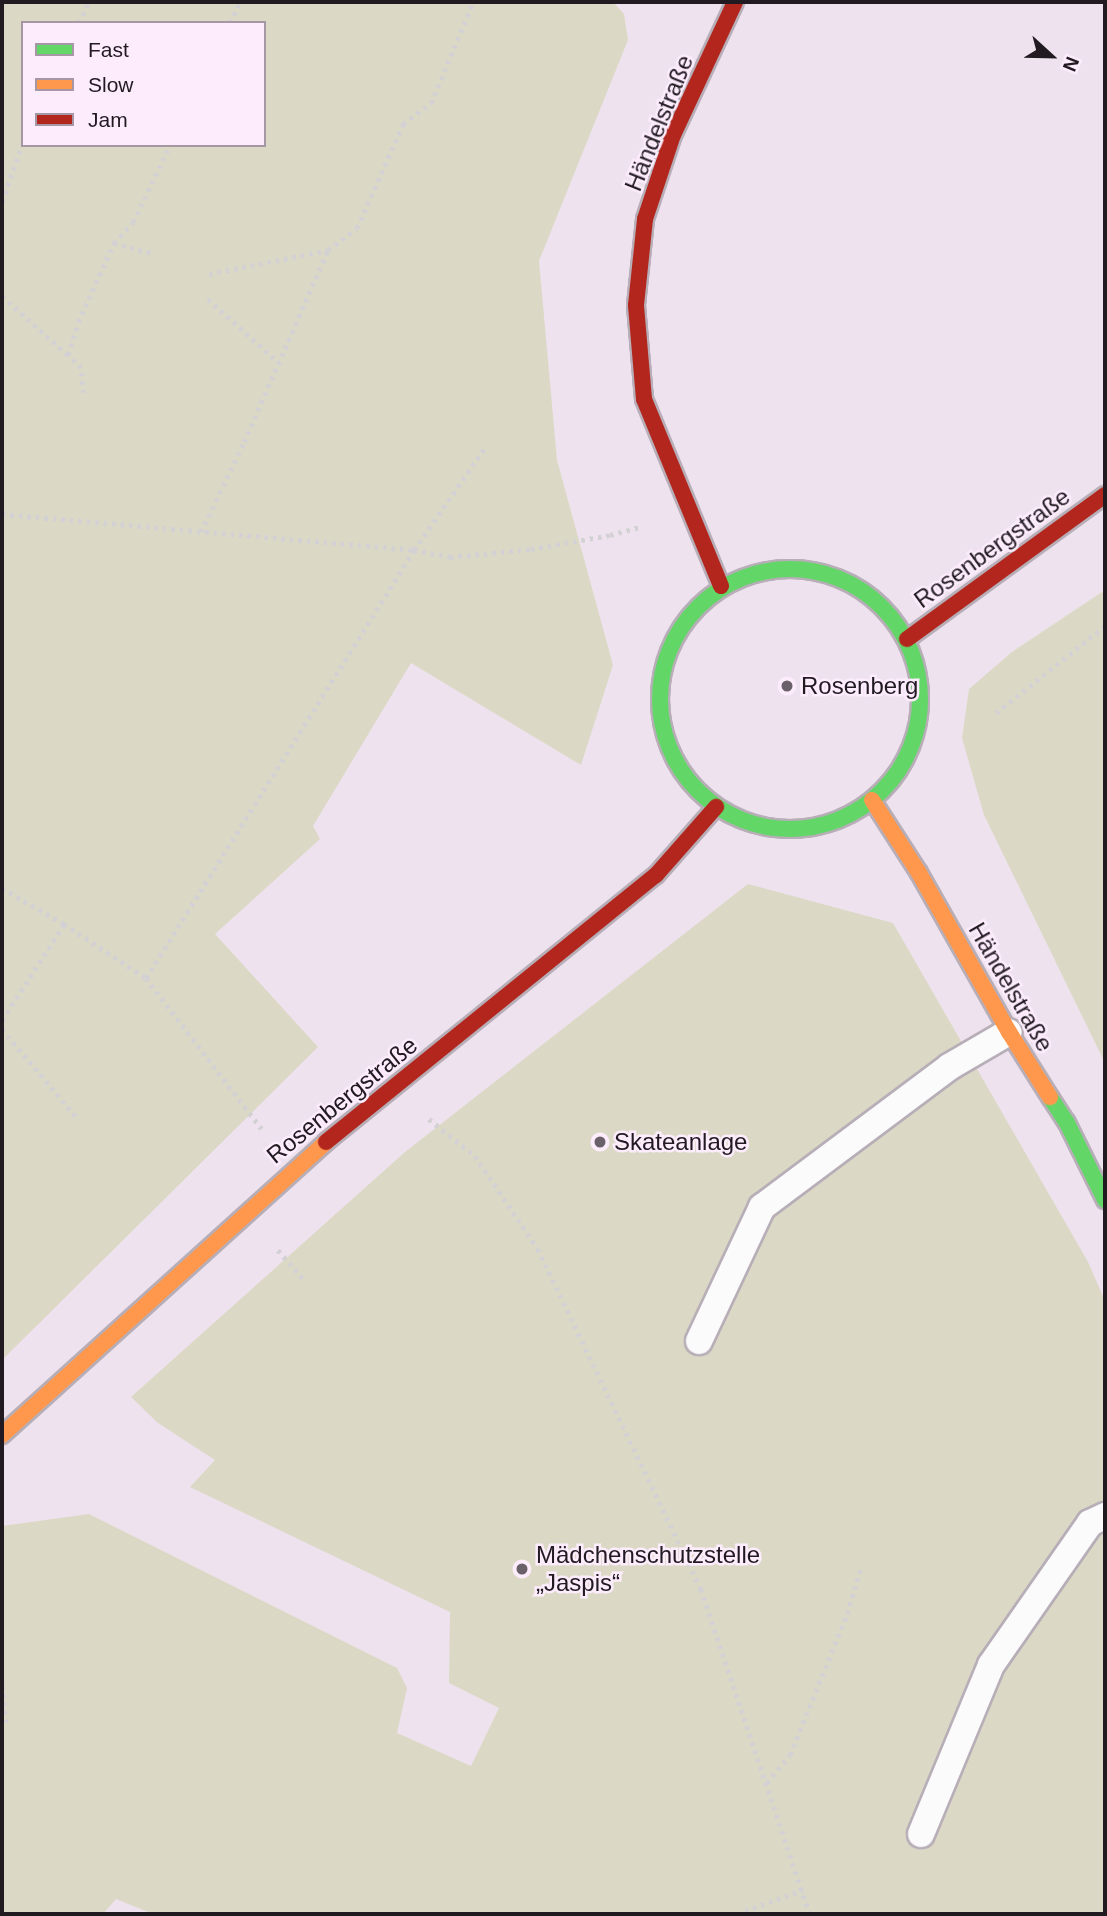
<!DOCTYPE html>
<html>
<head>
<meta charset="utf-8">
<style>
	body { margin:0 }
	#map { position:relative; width:1107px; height:1916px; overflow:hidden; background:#eee2ee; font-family:Helvetica,sans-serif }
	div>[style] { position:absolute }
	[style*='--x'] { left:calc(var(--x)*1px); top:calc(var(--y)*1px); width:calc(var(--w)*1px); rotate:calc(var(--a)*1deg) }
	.green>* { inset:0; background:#dbd9c5 }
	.path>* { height:4.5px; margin-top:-2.25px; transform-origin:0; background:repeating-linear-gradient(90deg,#d4d1d4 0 3.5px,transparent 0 8.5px) }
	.roads { filter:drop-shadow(2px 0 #b7aeb7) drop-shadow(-2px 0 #b7aeb7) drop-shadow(0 2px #b7aeb7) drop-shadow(0 -2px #b7aeb7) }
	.lane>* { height:26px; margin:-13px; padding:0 13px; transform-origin:13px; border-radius:13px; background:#fcfbfc }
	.fast>* { height:16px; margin:-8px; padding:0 8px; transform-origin:8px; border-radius:8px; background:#63d668 }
	.fast>.ring { margin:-8px; padding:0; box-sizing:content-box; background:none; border:16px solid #63d668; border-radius:50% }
	.slow>* { height:16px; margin:-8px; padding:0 8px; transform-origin:8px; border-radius:8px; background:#ff974d }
	.jam>* { height:16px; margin:-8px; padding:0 8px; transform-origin:8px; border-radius:8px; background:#b3261e }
	.dots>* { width:19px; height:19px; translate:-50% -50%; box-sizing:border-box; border:4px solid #fdecfc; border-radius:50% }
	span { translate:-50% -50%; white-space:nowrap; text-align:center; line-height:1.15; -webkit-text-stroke:5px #fdecfc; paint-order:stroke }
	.street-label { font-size:24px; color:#211a21 }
	.poi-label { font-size:24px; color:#211a21 }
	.left { translate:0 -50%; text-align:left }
	.frame { position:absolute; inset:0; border:4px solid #211a21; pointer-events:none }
	.legend { position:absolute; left:21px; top:21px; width:245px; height:126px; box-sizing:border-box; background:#fdecfc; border:2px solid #a598a4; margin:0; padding:9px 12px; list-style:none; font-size:21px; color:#211a21 }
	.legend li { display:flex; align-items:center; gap:14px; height:35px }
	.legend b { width:35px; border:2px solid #a598a4 }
	.north { position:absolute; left:1016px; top:21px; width:70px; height:70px; -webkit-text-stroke:5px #fdecfc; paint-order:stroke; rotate:112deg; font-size:19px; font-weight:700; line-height:28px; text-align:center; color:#211a21 }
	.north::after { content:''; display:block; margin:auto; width:24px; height:32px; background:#211a21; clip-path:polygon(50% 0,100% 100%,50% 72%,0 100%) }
</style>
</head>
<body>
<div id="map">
	<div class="green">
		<i style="clip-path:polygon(evenodd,2px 2px,613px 2px,624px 14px,628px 40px,539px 261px,557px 460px,613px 665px,581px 765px,411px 663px,313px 826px,320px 839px,215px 934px,318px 1047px,2px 1360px,2px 2px,23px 23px,264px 23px,264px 145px,23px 145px,23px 23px)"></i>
		<i style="clip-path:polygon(1105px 590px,1105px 1063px,984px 815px,962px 738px,969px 689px,1012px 652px)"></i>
		<i style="clip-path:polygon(748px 884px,893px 923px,1088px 1262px,1105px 1301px,1105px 1914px,153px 1914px,116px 1899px,103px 1914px,2px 1914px,2px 1526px,89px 1514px,397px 1668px,407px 1688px,397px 1733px,471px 1766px,499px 1708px,449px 1683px,450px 1612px,190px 1487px,215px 1460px,158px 1423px,131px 1397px,405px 1152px)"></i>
	</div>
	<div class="path">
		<i style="--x:79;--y:23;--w:23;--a:-65"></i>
		<i style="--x:230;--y:23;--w:23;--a:-65"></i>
		<i style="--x:2;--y:202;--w:64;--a:-70.7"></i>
		<i style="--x:114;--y:243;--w:43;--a:14.7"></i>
		<i style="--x:209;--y:274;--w:121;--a:-11.4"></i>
		<i style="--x:2;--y:296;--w:89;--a:41.8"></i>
		<i style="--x:208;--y:299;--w:94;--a:42"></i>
		<i style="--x:83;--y:393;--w:25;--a:-95"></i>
		<i style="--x:81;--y:368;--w:18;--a:-135"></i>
		<i style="--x:68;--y:355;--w:34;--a:-73"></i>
		<i style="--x:78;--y:322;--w:87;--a:-65.5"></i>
		<i style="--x:114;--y:243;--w:28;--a:-48"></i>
		<i style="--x:133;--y:222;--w:85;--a:-64.3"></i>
		<i style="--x:2;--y:514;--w:414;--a:5"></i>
		<i style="--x:414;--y:550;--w:37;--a:11"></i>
		<i style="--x:450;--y:557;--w:81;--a:-5.6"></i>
		<i style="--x:531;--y:549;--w:80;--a:-10"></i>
		<i style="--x:610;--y:535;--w:34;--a:-15"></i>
		<i style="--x:201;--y:532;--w:100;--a:-64.5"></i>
		<i style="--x:244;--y:442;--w:210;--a:-66.4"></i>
		<i style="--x:328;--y:250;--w:36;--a:-37"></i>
		<i style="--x:357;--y:228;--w:114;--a:-66.1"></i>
		<i style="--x:403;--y:124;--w:35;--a:-37"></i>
		<i style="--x:431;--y:103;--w:109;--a:-67.4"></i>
		<i style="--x:996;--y:713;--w:139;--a:-38.6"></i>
		<i style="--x:2;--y:888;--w:72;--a:30.1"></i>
		<i style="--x:64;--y:924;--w:98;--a:33.4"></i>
		<i style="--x:146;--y:978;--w:190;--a:52.5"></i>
		<i style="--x:146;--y:978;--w:505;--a:-57.95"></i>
		<i style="--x:414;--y:550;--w:123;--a:-55.3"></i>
		<i style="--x:2;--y:1020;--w:114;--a:-57.1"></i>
		<i style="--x:2;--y:1029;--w:118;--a:49.8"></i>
		<i style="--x:429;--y:1119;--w:59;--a:38.8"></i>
		<i style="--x:475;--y:1156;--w:112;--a:55.9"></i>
		<i style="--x:538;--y:1249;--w:377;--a:64.4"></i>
		<i style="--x:701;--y:1589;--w:343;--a:71.5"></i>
		<i style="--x:278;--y:1250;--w:41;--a:48.9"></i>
		<i style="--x:2;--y:1677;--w:48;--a:85.2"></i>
		<i style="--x:767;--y:1783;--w:36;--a:-51"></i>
		<i style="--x:790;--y:1755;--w:152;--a:-68"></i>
		<i style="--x:847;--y:1614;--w:46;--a:-73.5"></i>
		<i style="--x:737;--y:1914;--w:70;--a:-20"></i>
	</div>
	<div class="roads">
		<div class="lane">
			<i style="--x:699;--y:1341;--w:148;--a:-64.8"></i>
			<i style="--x:762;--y:1207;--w:234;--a:-36.8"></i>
			<i style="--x:949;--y:1067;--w:69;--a:-30.3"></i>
			<i style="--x:921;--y:1834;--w:183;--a:-67.5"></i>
			<i style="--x:991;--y:1665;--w:173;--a:-55.1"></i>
			<i style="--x:1090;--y:1523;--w:17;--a:-25"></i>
		</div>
		<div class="fast">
			<i class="ring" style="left:660px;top:569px;width:244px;height:244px"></i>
			<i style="--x:1050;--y:1097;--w:31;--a:57"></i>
			<i style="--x:1067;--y:1123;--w:86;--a:63.7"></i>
		</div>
		<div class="slow">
			<i style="--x:872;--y:800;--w:87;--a:57.2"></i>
			<i style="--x:919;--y:873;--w:183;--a:60.5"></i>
			<i style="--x:1009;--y:1032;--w:77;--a:57.8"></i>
			<i style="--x:2;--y:1435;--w:437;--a:-42.1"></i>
		</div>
		<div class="jam">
			<i style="--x:721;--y:586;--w:202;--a:-112.4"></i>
			<i style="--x:644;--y:399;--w:94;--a:-94.9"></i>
			<i style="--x:636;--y:305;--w:86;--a:-84"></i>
			<i style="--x:645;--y:219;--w:89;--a:-71.6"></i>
			<i style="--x:673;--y:135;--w:147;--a:-65"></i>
			<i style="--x:907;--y:639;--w:245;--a:-36"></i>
			<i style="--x:326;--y:1142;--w:424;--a:-39"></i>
			<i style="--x:656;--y:875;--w:91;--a:-48.6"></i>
		</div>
	</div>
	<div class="dots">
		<i style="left:787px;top:686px;background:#696069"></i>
		<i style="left:600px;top:1142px;background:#696069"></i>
		<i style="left:522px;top:1569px;background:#696069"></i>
	</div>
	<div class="street-label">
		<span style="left:659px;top:123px;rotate:-68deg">Händelstraße</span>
		<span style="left:992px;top:548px;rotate:-36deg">Rosenbergstraße</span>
		<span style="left:1011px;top:987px;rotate:60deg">Händelstraße</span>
		<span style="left:342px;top:1100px;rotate:-39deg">Rosenbergstraße</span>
	</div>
	<div class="poi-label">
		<span class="left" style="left:801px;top:686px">Rosenberg</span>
		<span class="left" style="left:614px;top:1142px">Skateanlage</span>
		<span class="left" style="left:536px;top:1569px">Mädchenschutzstelle<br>„Jaspis“</span>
	</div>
	<div class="frame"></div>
	<ul class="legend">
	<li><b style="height:9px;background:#63d668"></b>Fast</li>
	<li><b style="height:9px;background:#ff974d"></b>Slow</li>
	<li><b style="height:9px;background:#b3261e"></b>Jam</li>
	</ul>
	<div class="north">N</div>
</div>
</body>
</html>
